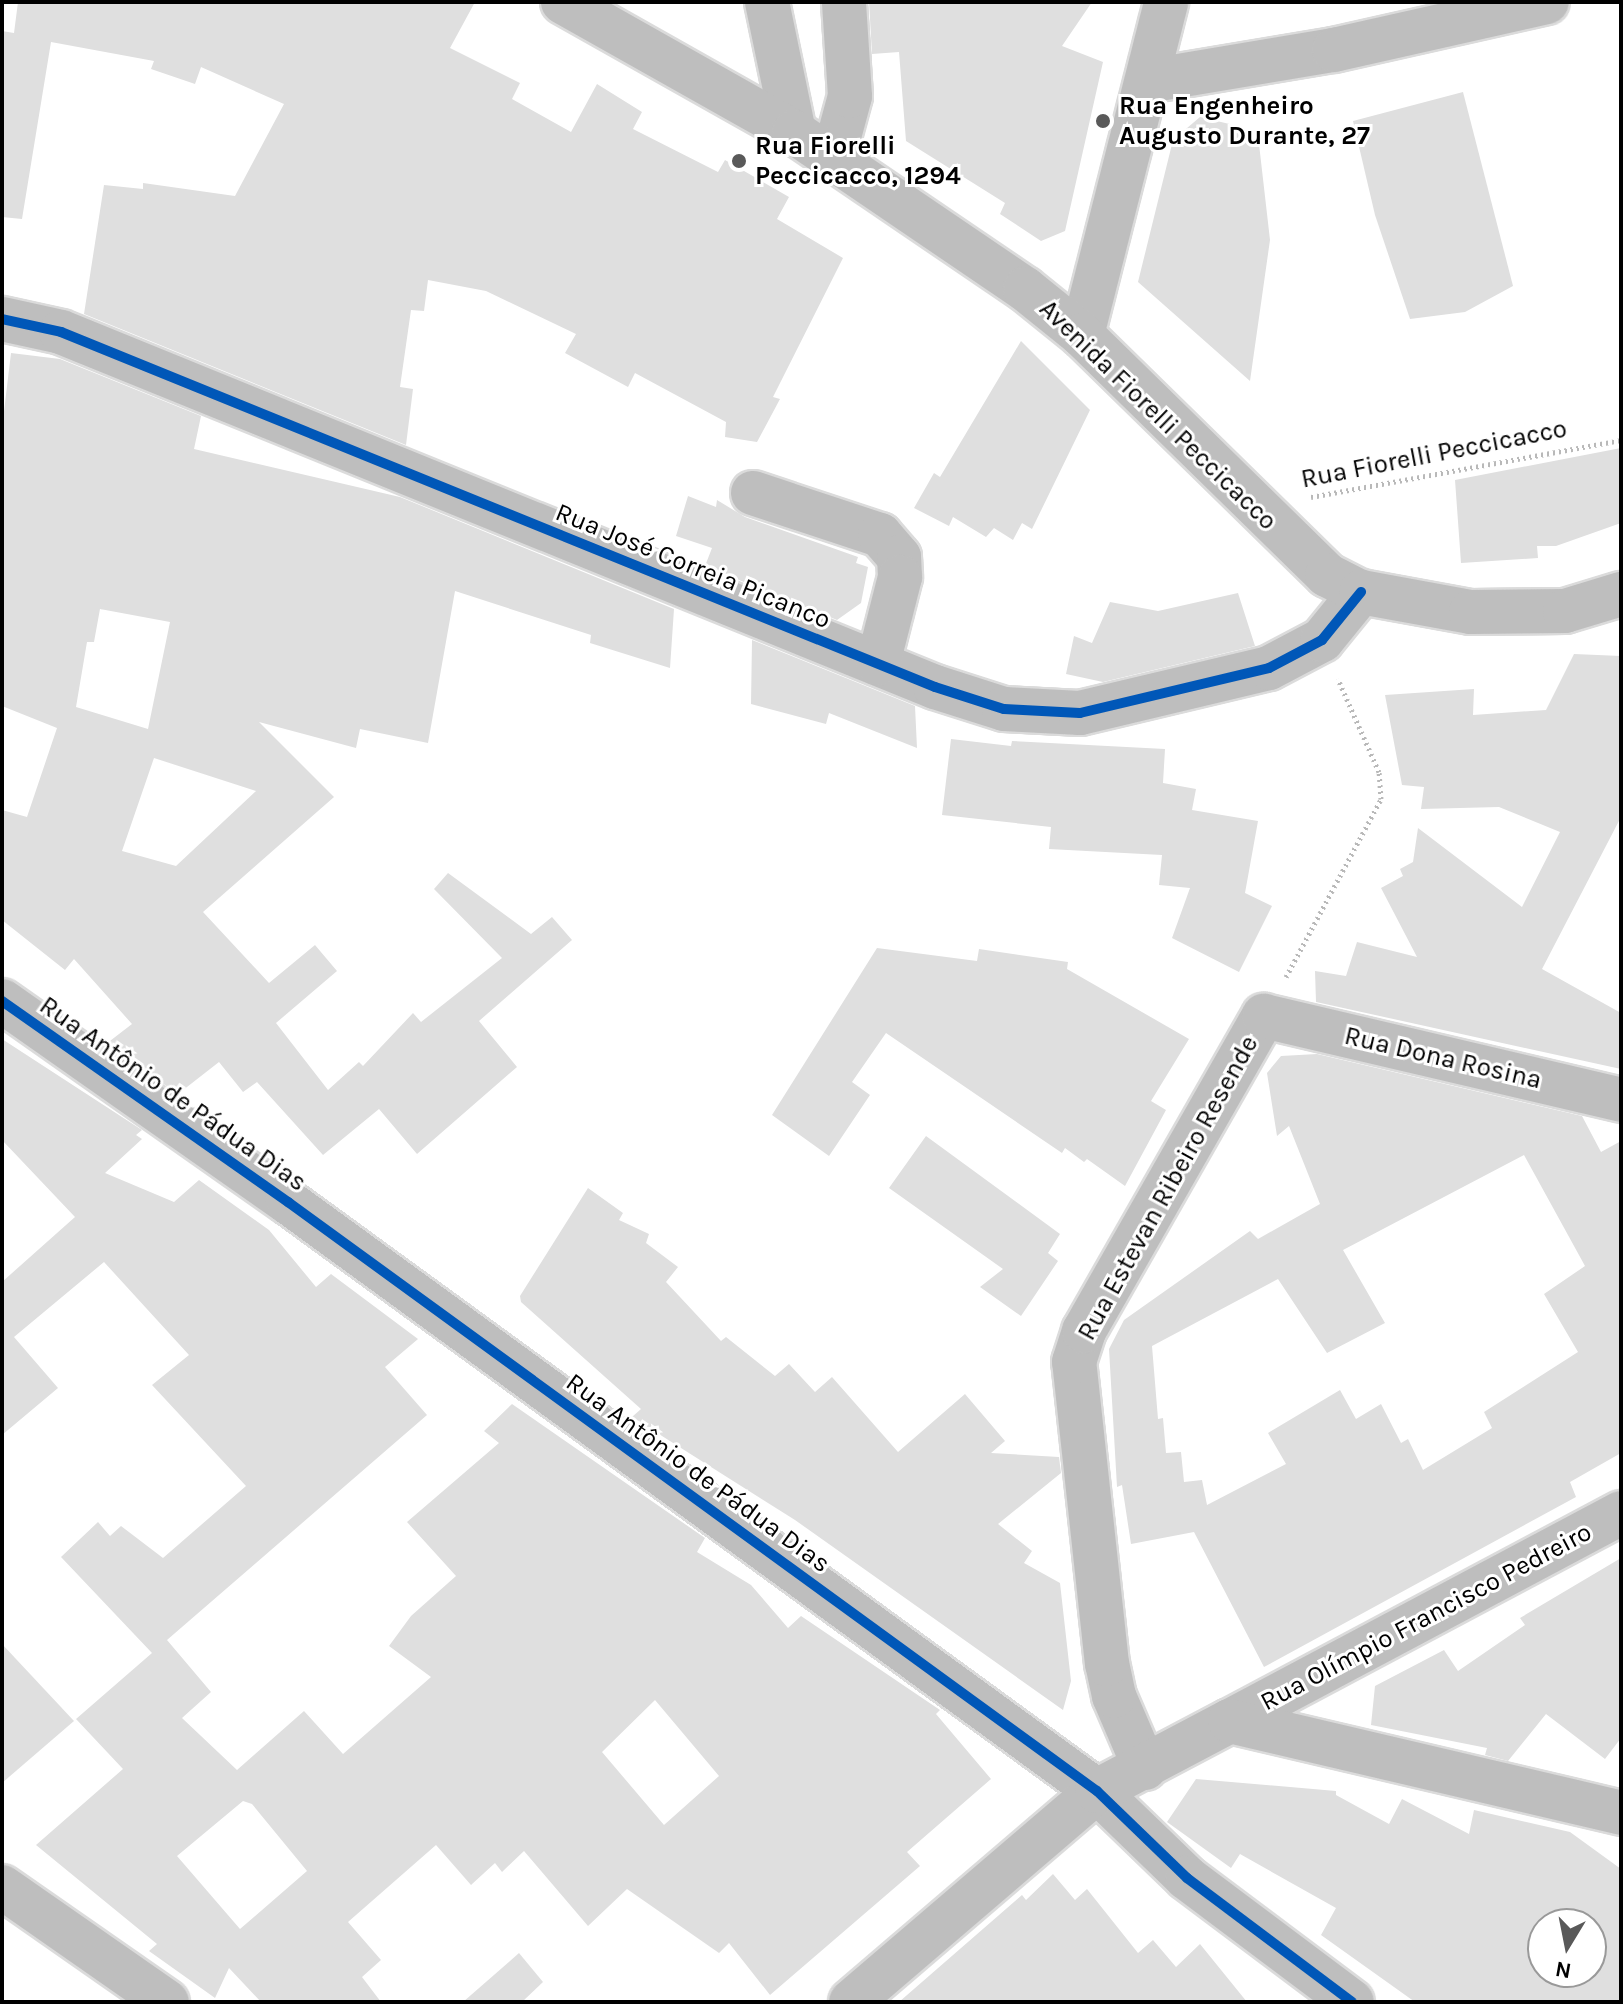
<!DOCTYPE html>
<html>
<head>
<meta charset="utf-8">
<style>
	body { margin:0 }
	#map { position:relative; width:1623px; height:2004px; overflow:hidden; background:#fff; font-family:Karla,sans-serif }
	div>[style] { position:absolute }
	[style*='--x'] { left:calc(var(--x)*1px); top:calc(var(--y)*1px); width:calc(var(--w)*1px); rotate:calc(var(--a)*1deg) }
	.building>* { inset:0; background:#dfdfdf }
	.path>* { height:5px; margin-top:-2.5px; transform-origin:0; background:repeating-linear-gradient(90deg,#b9b9b9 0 2px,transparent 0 6px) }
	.roads { filter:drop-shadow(2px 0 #dbdbdb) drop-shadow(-2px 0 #dbdbdb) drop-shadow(0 2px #dbdbdb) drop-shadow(0 -2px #dbdbdb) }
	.minor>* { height:44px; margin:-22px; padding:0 22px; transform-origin:22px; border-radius:22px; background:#bebebe }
	.major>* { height:44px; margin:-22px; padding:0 22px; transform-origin:22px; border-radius:22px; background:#bebebe }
	.cycleway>* { height:10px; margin:-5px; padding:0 5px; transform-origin:5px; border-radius:5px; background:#0057b8 }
	.dots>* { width:22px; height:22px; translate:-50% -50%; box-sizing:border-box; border:4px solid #fff; border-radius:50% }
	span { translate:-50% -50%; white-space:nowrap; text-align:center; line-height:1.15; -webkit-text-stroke:6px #fff; paint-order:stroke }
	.poi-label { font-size:26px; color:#000; font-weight:700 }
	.left { translate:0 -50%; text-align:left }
	.street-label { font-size:26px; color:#000 }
	.frame { position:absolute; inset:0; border:4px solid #000; pointer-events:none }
	.north { position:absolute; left:1527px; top:1908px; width:80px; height:80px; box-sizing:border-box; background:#fff; border:2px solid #999; border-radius:50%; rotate:190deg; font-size:22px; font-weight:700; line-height:32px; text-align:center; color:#000 }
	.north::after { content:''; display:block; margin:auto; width:28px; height:36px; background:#595959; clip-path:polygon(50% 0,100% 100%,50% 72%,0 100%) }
</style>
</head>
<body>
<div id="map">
	<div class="building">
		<i style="clip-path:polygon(18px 2px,475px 2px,450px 48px,520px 83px,512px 99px,571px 132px,597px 84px,642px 112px,633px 129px,718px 172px,725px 160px,789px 197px,777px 219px,843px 258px,773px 397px,780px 399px,757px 442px,725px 437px,726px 422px,635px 373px,628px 387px,565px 353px,576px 334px,486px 291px,428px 280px,424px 311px,411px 310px,400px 387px,413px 389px,406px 445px,84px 314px,104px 185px,143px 189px,143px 183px,235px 196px,284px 104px,201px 67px,195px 84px,151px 69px,154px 61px,51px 42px,22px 219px,2px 217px,2px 31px,14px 33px)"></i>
		<i style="clip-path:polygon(869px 2px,1092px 2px,1062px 46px,1103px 62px,1065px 231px,1041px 241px,1000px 214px,1005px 203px,906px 141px,899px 52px,872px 54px)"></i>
		<i style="clip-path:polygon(1463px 92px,1513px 286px,1465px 312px,1410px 319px,1375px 215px,1353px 121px)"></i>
		<i style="clip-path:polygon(1200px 117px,1242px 127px,1240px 138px,1259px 144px,1270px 240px,1250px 381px,1138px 282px,1173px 140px)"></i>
		<i style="clip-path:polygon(1021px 341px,1090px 410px,1032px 529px,1022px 523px,1013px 540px,994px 528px,986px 537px,953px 517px,949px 526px,914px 508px,934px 473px,940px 477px)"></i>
		<i style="clip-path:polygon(evenodd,11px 353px,60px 359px,201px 416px,194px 449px,400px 497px,674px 609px,670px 668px,590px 643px,591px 635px,455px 591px,428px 743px,360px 729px,356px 748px,259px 722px,334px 797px,203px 912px,269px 983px,315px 945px,337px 971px,276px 1023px,328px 1090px,359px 1062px,363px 1066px,413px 1013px,421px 1022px,502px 958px,434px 889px,448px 873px,531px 934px,552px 917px,572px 940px,479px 1021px,517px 1067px,417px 1154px,379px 1109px,323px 1155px,257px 1082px,243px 1092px,219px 1062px,178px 1094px,106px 1044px,132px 1024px,74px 959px,65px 970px,2px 920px,2px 810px,27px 817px,57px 728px,2px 706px,2px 428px,11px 353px,100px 609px,170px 622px,148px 729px,76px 707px,87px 642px,94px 642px,100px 609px,11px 353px,154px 758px,256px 791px,176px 866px,122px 851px,154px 758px)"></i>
		<i style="clip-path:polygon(1621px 448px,1621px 523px,1556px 546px,1537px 546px,1538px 558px,1461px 563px,1455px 480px)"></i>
		<i style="clip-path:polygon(688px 496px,716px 507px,717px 500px,745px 517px,858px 557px,856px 563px,868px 567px,861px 603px,837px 620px,705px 566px,712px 548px,676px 536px)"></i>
		<i style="clip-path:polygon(1238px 593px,1255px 646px,1103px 682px,1066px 674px,1074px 636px,1092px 643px,1110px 602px,1158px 611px)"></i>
		<i style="clip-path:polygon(752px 640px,915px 706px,917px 748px,829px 713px,826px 724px,751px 704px)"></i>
		<i style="clip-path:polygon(1574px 654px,1621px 656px,1621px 817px,1542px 969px,1621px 1013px,1621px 1069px,1316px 1002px,1315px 971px,1346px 976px,1357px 942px,1417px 957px,1381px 888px,1403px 876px,1400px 869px,1413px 862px,1418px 828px,1522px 907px,1560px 832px,1499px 807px,1421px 809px,1424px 787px,1402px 785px,1385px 695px,1474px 689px,1473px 715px,1546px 710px)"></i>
		<i style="clip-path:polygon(951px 739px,1011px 746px,1012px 741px,1165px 749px,1163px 783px,1196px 789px,1192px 810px,1258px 821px,1245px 893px,1272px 906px,1239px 972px,1172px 938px,1190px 888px,1159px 885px,1162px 855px,1049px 849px,1051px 827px,942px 815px)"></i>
		<i style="clip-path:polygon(877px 948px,977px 961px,979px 949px,1068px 962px,1067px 969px,1189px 1039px,1151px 1101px,1166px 1110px,1125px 1186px,1087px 1159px,1084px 1162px,1065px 1148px,1062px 1153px,886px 1033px,852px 1082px,870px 1095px,829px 1156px,772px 1115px)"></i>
		<i style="clip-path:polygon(evenodd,2px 1039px,142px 1130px,136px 1135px,142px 1139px,105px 1173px,174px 1202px,199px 1180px,269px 1230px,316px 1287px,331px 1274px,418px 1339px,385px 1367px,427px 1415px,167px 1640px,211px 1692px,182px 1718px,237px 1770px,304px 1711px,343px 1754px,431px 1677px,389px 1646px,411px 1616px,456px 1576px,407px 1522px,499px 1443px,484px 1431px,512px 1404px,705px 1538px,697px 1552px,751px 1585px,788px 1628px,801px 1616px,940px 1710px,936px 1714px,991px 1779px,907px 1852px,920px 1866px,770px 1995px,729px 1943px,719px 1953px,627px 1889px,588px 1926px,524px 1851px,502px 1872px,495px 1863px,471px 1885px,436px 1845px,348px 1922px,381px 1960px,362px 1977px,381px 2002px,261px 2002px,229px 1968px,215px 1998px,149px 1951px,157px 1944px,36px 1845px,123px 1769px,76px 1719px,152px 1653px,61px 1557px,98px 1522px,110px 1536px,121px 1526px,163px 1558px,246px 1486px,152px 1385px,189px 1355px,104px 1262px,14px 1337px,58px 1388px,2px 1435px,2px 1282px,75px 1217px,2px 1140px,2px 1039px,655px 1700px,719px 1776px,664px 1825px,602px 1752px,655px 1700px,2px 1039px,243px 1801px,252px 1804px,307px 1871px,240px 1929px,177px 1856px,243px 1801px)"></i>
		<i style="clip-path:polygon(evenodd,1317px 1054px,1582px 1116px,1601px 1152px,1621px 1141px,1621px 1453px,1570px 1482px,1576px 1497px,1264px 1667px,1194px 1532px,1131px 1544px,1122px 1485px,1117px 1487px,1109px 1349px,1124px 1320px,1250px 1231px,1258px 1239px,1320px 1204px,1289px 1126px,1277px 1136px,1267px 1073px,1281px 1056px,1317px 1054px,1524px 1155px,1585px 1266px,1544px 1294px,1578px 1352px,1484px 1412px,1492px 1428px,1423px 1470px,1408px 1439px,1401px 1443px,1381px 1404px,1356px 1419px,1340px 1390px,1268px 1433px,1286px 1464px,1207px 1505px,1202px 1480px,1184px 1482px,1181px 1452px,1166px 1453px,1163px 1418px,1158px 1419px,1152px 1346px,1278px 1279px,1327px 1353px,1385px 1323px,1343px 1250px,1524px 1155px)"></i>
		<i style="clip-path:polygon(926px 1136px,1060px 1234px,1048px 1253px,1058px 1261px,1021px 1316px,980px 1287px,1003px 1269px,889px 1188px)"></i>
		<i style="clip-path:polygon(588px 1188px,623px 1213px,619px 1220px,649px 1234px,646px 1243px,678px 1267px,666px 1282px,721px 1341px,726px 1337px,775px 1376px,789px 1364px,815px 1392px,832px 1377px,898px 1452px,965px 1394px,1005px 1441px,991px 1453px,1059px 1457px,1061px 1473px,998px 1524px,1032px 1551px,1024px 1563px,1060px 1583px,1071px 1681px,1063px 1710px,795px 1520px,632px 1417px,641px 1409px,521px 1302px,520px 1296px)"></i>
		<i style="clip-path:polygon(1621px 1558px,1621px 1738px,1605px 1759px,1546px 1714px,1508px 1761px,1485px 1755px,1487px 1748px,1371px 1725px,1375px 1686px,1444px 1650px,1458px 1671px,1525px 1625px,1520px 1618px)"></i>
		<i style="clip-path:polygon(2px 1644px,74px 1721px,2px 1783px)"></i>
		<i style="clip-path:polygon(evenodd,1196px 1779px,1336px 1791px,1336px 1795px,1389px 1824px,1402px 1799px,1469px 1834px,1474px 1810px,1570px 1832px,1621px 1869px,1621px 2002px,1415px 2002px,1321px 1935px,1336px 1908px,1240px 1854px,1231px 1868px,1167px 1822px,1196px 1779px,1543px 1924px,1591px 1924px,1591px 1972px,1543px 1972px,1543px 1924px)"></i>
		<i style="clip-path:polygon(1053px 1874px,1075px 1900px,1087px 1889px,1138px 1953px,1153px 1940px,1176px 1967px,1200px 1944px,1247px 2002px,899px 2002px,1022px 1895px,1026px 1900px)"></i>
		<i style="clip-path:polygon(519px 1953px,543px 1982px,522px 2002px,463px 2002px)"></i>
	</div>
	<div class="path">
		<i style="--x:1311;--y:497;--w:315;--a:-10.4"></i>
		<i style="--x:1286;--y:977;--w:202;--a:-61.9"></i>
		<i style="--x:1381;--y:799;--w:27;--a:-94"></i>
		<i style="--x:1379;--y:772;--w:102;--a:-113.8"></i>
	</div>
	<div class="roads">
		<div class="minor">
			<i style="--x:767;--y:2;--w:133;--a:78.3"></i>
			<i style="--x:1148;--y:81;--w:189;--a:-9.5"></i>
			<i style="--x:1334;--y:50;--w:218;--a:-12.7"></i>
			<i style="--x:833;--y:159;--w:65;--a:-74.9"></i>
			<i style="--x:850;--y:96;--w:94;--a:-93.7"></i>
			<i style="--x:2;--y:319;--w:60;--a:12.4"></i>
			<i style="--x:61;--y:332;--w:943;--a:22.11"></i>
			<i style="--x:935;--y:687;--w:72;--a:17.7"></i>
			<i style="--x:1004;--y:709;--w:76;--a:3"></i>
			<i style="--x:1080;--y:713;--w:194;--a:-13.4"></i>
			<i style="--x:1269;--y:668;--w:60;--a:-27.8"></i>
			<i style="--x:1322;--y:640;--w:62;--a:-50.9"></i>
			<i style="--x:1082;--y:335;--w:343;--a:-75.8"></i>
			<i style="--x:753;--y:493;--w:134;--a:18.3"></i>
			<i style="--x:880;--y:535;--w:29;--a:49"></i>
			<i style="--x:899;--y:557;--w:20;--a:87"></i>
			<i style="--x:900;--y:577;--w:89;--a:104.3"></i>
			<i style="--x:2;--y:1001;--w:350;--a:35.1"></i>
			<i style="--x:288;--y:1202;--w:1001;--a:36.06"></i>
			<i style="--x:1097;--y:1791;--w:125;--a:44"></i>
			<i style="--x:1187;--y:1878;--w:206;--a:36.9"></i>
			<i style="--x:1230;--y:1721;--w:443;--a:-28"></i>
			<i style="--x:1145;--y:1768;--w:78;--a:-113.3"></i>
			<i style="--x:1114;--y:1696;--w:33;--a:-102"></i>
			<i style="--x:1107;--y:1664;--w:304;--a:-96.2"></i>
			<i style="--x:1074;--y:1362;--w:33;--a:-72"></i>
			<i style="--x:1084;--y:1331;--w:363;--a:-60.3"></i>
			<i style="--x:1264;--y:1016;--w:367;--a:13.2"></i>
			<i style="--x:2;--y:1887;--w:201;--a:34.9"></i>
			<i style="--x:851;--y:2002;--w:324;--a:-40.6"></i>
			<i style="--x:1097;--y:1791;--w:150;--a:-27.8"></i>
			<i style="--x:1230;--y:1721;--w:402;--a:13.2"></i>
		</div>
		<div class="major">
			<i style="--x:563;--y:2;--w:265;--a:29.4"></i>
			<i style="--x:794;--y:132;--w:279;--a:34.2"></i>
			<i style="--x:1025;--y:289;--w:73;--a:38.9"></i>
			<i style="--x:1082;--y:335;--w:343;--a:44.4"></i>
			<i style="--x:1327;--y:575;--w:38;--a:27"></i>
			<i style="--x:1361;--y:592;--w:112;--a:10.3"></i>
			<i style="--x:1471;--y:612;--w:94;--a:-0.6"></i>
			<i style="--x:1565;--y:611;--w:59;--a:-16.9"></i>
		</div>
	</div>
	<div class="cycleway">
		<i style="--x:2;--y:319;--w:60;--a:12.4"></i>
		<i style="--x:61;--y:332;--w:943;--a:22.11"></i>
		<i style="--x:935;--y:687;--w:72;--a:17.7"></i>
		<i style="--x:1004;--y:709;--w:76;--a:3"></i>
		<i style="--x:1080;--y:713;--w:194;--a:-13.4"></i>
		<i style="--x:1269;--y:668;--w:60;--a:-27.8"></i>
		<i style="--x:1322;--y:640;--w:62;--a:-50.9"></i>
		<i style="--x:2;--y:1001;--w:350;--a:35.1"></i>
		<i style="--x:288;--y:1202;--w:1001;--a:36.06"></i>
		<i style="--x:1097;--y:1791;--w:125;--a:44"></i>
		<i style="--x:1187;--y:1878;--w:206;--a:36.9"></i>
	</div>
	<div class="dots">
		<i style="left:1103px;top:121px;background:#595959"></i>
		<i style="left:739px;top:161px;background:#595959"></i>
	</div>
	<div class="poi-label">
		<span class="left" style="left:1119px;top:121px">Rua Engenheiro<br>Augusto Durante, 27</span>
		<span class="left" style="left:755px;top:161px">Rua Fiorelli<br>Peccicacco, 1294</span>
	</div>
	<div class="street-label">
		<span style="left:1158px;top:415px;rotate:44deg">Avenida Fiorelli Peccicacco</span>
		<span style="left:1434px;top:454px;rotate:-11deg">Rua Fiorelli Peccicacco</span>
		<span style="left:693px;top:566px;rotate:22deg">Rua José Correia Picanco</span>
		<span style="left:1443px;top:1058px;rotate:13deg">Rua Dona Rosina</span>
		<span style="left:173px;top:1094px;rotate:35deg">Rua Antônio de Pádua Dias</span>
		<span style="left:1168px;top:1188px;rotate:-61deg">Rua Estevan Ribeiro Resende</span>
		<span style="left:698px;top:1473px;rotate:36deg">Rua Antônio de Pádua Dias</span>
		<span style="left:1426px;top:1617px;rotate:-28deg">Rua Olímpio Francisco Pedreiro</span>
	</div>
	<div class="frame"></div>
	<div class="north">N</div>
</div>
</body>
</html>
